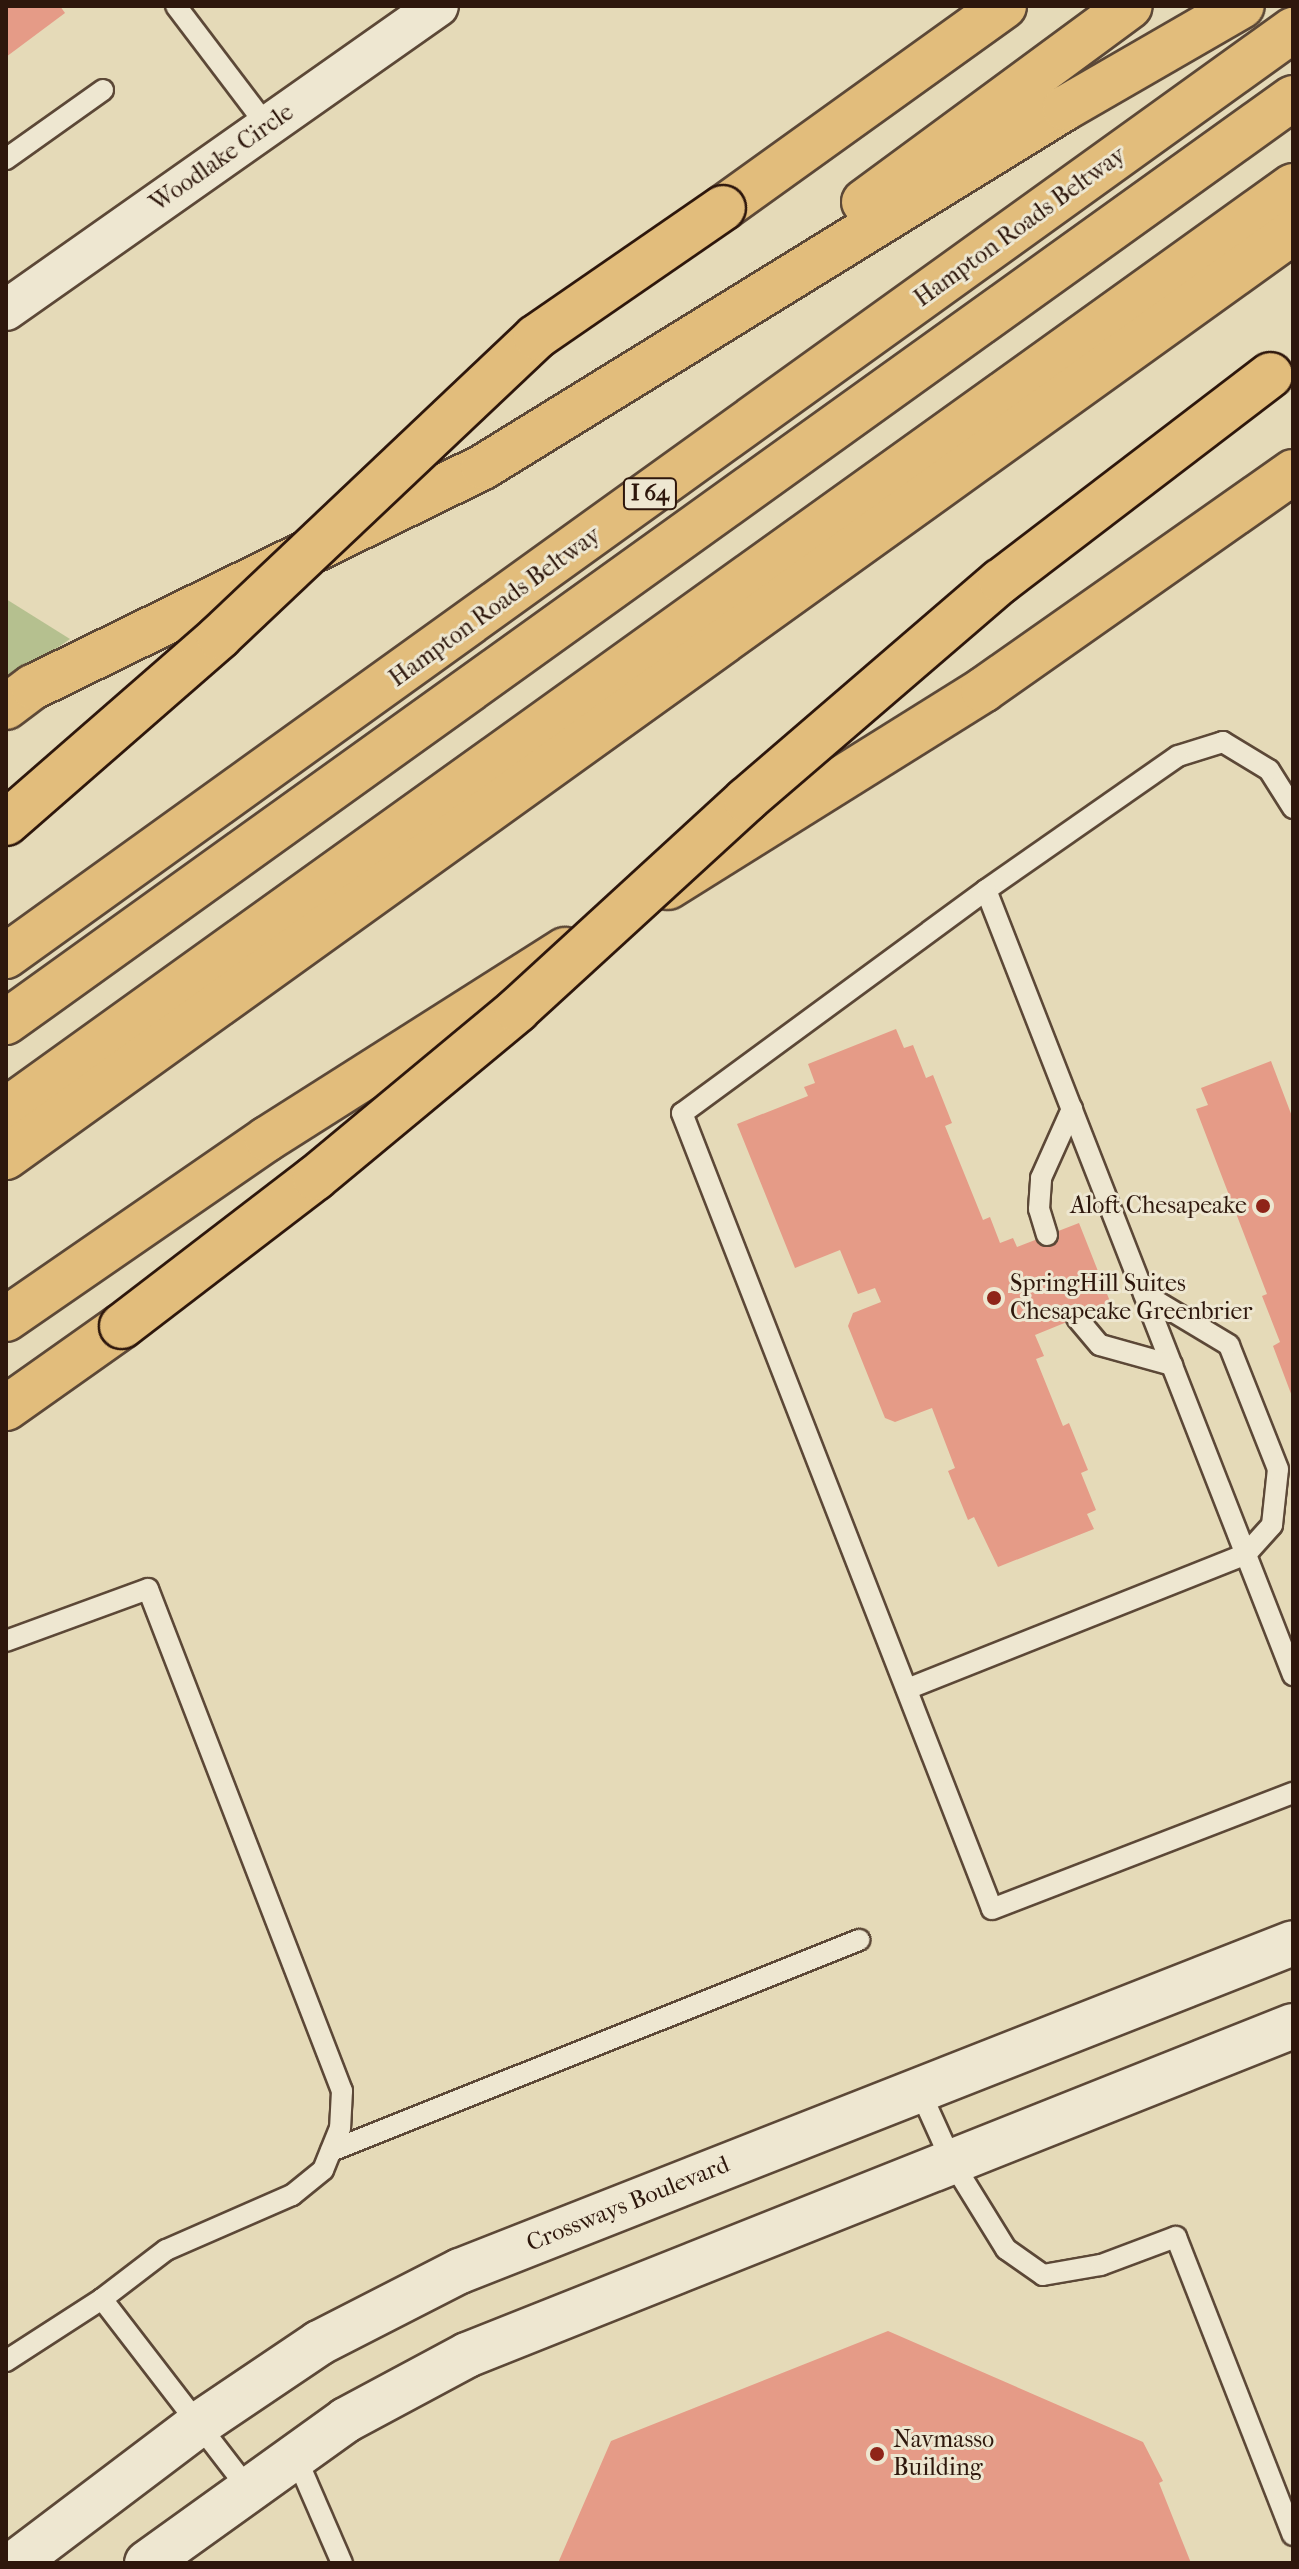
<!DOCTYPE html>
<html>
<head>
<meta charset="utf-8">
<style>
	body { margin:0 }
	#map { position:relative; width:1299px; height:2569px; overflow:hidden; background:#e5dab8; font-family:"IM FELL French Canon",serif }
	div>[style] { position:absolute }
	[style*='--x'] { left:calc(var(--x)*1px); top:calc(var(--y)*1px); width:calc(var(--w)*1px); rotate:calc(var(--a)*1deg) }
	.green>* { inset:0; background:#b5c08f }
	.building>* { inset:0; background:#e59b87 }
	.roads { filter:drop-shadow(2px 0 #5c4837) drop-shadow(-2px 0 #5c4837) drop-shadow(0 2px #5c4837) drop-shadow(0 -2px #5c4837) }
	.service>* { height:20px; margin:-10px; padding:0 10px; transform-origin:10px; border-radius:10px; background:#eee7d1 }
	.minor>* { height:40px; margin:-20px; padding:0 20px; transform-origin:20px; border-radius:20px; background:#eee7d1 }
	.tertiary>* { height:44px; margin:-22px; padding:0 22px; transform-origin:22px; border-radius:22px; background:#eee7d1 }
	.motorway>* { height:44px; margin:-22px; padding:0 22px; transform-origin:22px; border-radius:22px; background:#e2bd7c }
	.bridges { filter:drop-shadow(2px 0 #2e170c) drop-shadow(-2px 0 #2e170c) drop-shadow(0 2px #2e170c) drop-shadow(0 -2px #2e170c) }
	.motorway-bridge>* { height:44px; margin:-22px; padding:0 22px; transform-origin:22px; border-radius:22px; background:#e2bd7c }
	.dots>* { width:22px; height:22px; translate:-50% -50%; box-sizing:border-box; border:4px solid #eee7d1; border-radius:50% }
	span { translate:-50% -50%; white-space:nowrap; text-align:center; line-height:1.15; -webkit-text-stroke:6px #eee7d1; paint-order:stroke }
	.shield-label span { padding:2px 6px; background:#eee7d1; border:2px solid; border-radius:6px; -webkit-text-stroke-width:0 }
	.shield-label { font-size:22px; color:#2e170c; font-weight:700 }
	.street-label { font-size:24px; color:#2e170c }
	.poi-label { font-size:24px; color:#2e170c }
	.right { translate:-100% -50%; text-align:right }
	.left { translate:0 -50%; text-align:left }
	.frame { position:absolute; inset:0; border:8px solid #2e170c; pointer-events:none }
</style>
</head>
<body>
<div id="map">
	<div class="green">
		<i style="clip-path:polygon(6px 599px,70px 639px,6px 684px)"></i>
	</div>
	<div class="building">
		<i style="clip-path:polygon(6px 6px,60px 6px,65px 13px,6px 57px)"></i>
		<i style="clip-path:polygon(896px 1029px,904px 1048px,913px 1045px,926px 1078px,933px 1075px,952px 1123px,945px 1126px,983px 1220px,990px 1217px,1000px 1243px,1013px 1238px,1017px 1247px,1079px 1223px,1111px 1304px,1035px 1335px,1044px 1356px,1036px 1359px,1063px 1426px,1069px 1423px,1088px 1470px,1081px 1473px,1096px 1510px,1087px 1514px,1094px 1529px,998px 1567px,974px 1517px,968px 1520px,948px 1471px,955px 1468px,932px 1408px,895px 1422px,885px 1418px,848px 1326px,853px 1313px,881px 1302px,875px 1288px,858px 1294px,840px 1250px,795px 1268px,737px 1124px,808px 1096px,804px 1087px,815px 1083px,808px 1064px)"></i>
		<i style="clip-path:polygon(1271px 1061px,1293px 1119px,1293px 1399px,1273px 1346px,1280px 1342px,1262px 1296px,1267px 1294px,1196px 1109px,1208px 1105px,1201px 1088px)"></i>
		<i style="clip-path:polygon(888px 2331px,1143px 2442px,1163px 2481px,1159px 2483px,1191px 2563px,558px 2563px,611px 2441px)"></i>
	</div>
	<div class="roads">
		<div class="service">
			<i style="--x:176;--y:6;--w:151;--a:52.8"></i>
			<i style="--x:6;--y:159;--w:119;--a:-35.4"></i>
			<i style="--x:1293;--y:808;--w:45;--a:-122.3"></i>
			<i style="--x:1269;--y:770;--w:54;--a:-148.7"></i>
			<i style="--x:1223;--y:742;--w:47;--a:162.7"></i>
			<i style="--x:1178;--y:756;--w:234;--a:145.1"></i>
			<i style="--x:986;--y:890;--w:843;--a:68.64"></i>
			<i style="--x:986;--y:890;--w:377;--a:143.7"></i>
			<i style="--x:682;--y:1113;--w:854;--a:68.72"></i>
			<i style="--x:992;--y:1909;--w:323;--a:-21.1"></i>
			<i style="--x:1047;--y:1235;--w:27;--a:-107"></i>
			<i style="--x:1039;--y:1209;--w:31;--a:-86"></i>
			<i style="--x:1041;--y:1178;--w:76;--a:-65.8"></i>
			<i style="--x:1077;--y:1318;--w:35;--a:50"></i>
			<i style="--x:1100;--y:1345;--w:75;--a:15.5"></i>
			<i style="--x:6;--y:1641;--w:151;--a:-20.1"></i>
			<i style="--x:148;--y:1589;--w:538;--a:68.87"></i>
			<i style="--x:342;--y:2091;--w:37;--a:93"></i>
			<i style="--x:340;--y:2128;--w:45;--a:112"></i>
			<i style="--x:323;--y:2170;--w:40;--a:141"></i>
			<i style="--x:292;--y:2195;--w:137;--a:156.4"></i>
			<i style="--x:166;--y:2250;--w:81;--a:142.6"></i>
			<i style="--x:907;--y:1689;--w:365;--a:-21.7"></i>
			<i style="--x:1246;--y:1554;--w:39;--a:-48"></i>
			<i style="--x:1272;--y:1525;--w:56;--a:-83.9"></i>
			<i style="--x:1278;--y:1469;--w:133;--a:-111.6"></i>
			<i style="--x:1229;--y:1345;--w:99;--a:-149"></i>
			<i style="--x:919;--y:2089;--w:78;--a:65.7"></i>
			<i style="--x:951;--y:2160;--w:105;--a:58.3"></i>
			<i style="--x:1006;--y:2249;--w:45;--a:35.1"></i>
			<i style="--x:1043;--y:2275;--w:59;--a:-9.8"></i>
			<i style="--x:1101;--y:2265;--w:80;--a:-20.5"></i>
			<i style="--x:1176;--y:2237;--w:320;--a:68.6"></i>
			<i style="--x:331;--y:2151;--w:569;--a:-21.78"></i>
			<i style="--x:6;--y:2361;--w:114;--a:-32.9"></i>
			<i style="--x:102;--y:2299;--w:237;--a:52.4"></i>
			<i style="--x:295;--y:2455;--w:118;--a:66.5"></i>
		</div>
		<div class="minor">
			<i style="--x:6;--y:310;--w:528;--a:-35.13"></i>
		</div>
		<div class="tertiary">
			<i style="--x:15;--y:2563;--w:231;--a:-37.1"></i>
			<i style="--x:199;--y:2424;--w:145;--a:-34"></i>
			<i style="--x:319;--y:2343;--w:158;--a:-27.1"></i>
			<i style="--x:460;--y:2271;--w:895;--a:-21.49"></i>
			<i style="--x:147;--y:2563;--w:245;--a:-35.7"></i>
			<i style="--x:346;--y:2420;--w:137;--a:-28.2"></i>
			<i style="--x:467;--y:2355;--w:889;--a:-21.72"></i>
		</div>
		<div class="motorway">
			<i style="--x:864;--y:202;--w:330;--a:-36.4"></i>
			<i style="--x:723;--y:208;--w:346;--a:-35.7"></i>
			<i style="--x:6;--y:707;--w:34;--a:-37"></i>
			<i style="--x:33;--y:687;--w:501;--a:-26.05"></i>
			<i style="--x:483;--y:467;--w:684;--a:-31.67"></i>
			<i style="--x:1065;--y:108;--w:204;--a:-30"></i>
			<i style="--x:668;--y:887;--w:372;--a:-32"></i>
			<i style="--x:983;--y:690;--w:379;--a:-35.1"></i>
			<i style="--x:6;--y:956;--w:1586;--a:-35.74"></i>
			<i style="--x:6;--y:1022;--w:1584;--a:-35.68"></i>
			<i style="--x:6;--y:1110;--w:1584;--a:-35.68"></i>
			<i style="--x:6;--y:1157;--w:1585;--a:-35.71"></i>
			<i style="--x:6;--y:1319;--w:317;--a:-34.6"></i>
			<i style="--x:267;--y:1139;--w:353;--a:-32.4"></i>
			<i style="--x:6;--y:1408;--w:142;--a:-35.3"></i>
		</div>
	</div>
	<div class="bridges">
		<div class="motorway-bridge">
			<i style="--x:6;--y:823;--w:283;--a:-41.1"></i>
			<i style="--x:219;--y:637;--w:436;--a:-43.4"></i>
			<i style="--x:536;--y:337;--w:227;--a:-34.6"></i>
			<i style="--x:122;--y:1326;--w:243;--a:-37.5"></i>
			<i style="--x:315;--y:1178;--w:263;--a:-39.7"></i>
			<i style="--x:517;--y:1010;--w:311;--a:-42.5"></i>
			<i style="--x:746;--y:800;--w:336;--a:-40.7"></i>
			<i style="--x:1001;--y:581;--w:339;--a:-37.4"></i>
		</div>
	</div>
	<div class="dots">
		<i style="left:1263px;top:1206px;background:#8f2418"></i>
		<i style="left:994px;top:1298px;background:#8f2418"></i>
		<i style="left:877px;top:2454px;background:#8f2418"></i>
	</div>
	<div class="shield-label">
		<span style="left:650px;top:494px">I 64</span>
	</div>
	<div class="street-label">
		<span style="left:222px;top:158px;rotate:-35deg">Woodlake Circle</span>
		<span style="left:1020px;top:227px;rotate:-36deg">Hampton Roads Beltway</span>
		<span style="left:495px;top:607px;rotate:-36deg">Hampton Roads Beltway</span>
		<span style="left:628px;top:2204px;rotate:-22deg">Crossways Boulevard</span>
	</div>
	<div class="poi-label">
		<span class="right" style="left:1247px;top:1206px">Aloft Chesapeake</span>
		<span class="left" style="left:1010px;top:1298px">SpringHill Suites<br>Chesapeake Greenbrier</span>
		<span class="left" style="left:893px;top:2454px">Navmasso<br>Building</span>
	</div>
	<div class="frame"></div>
</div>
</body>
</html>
